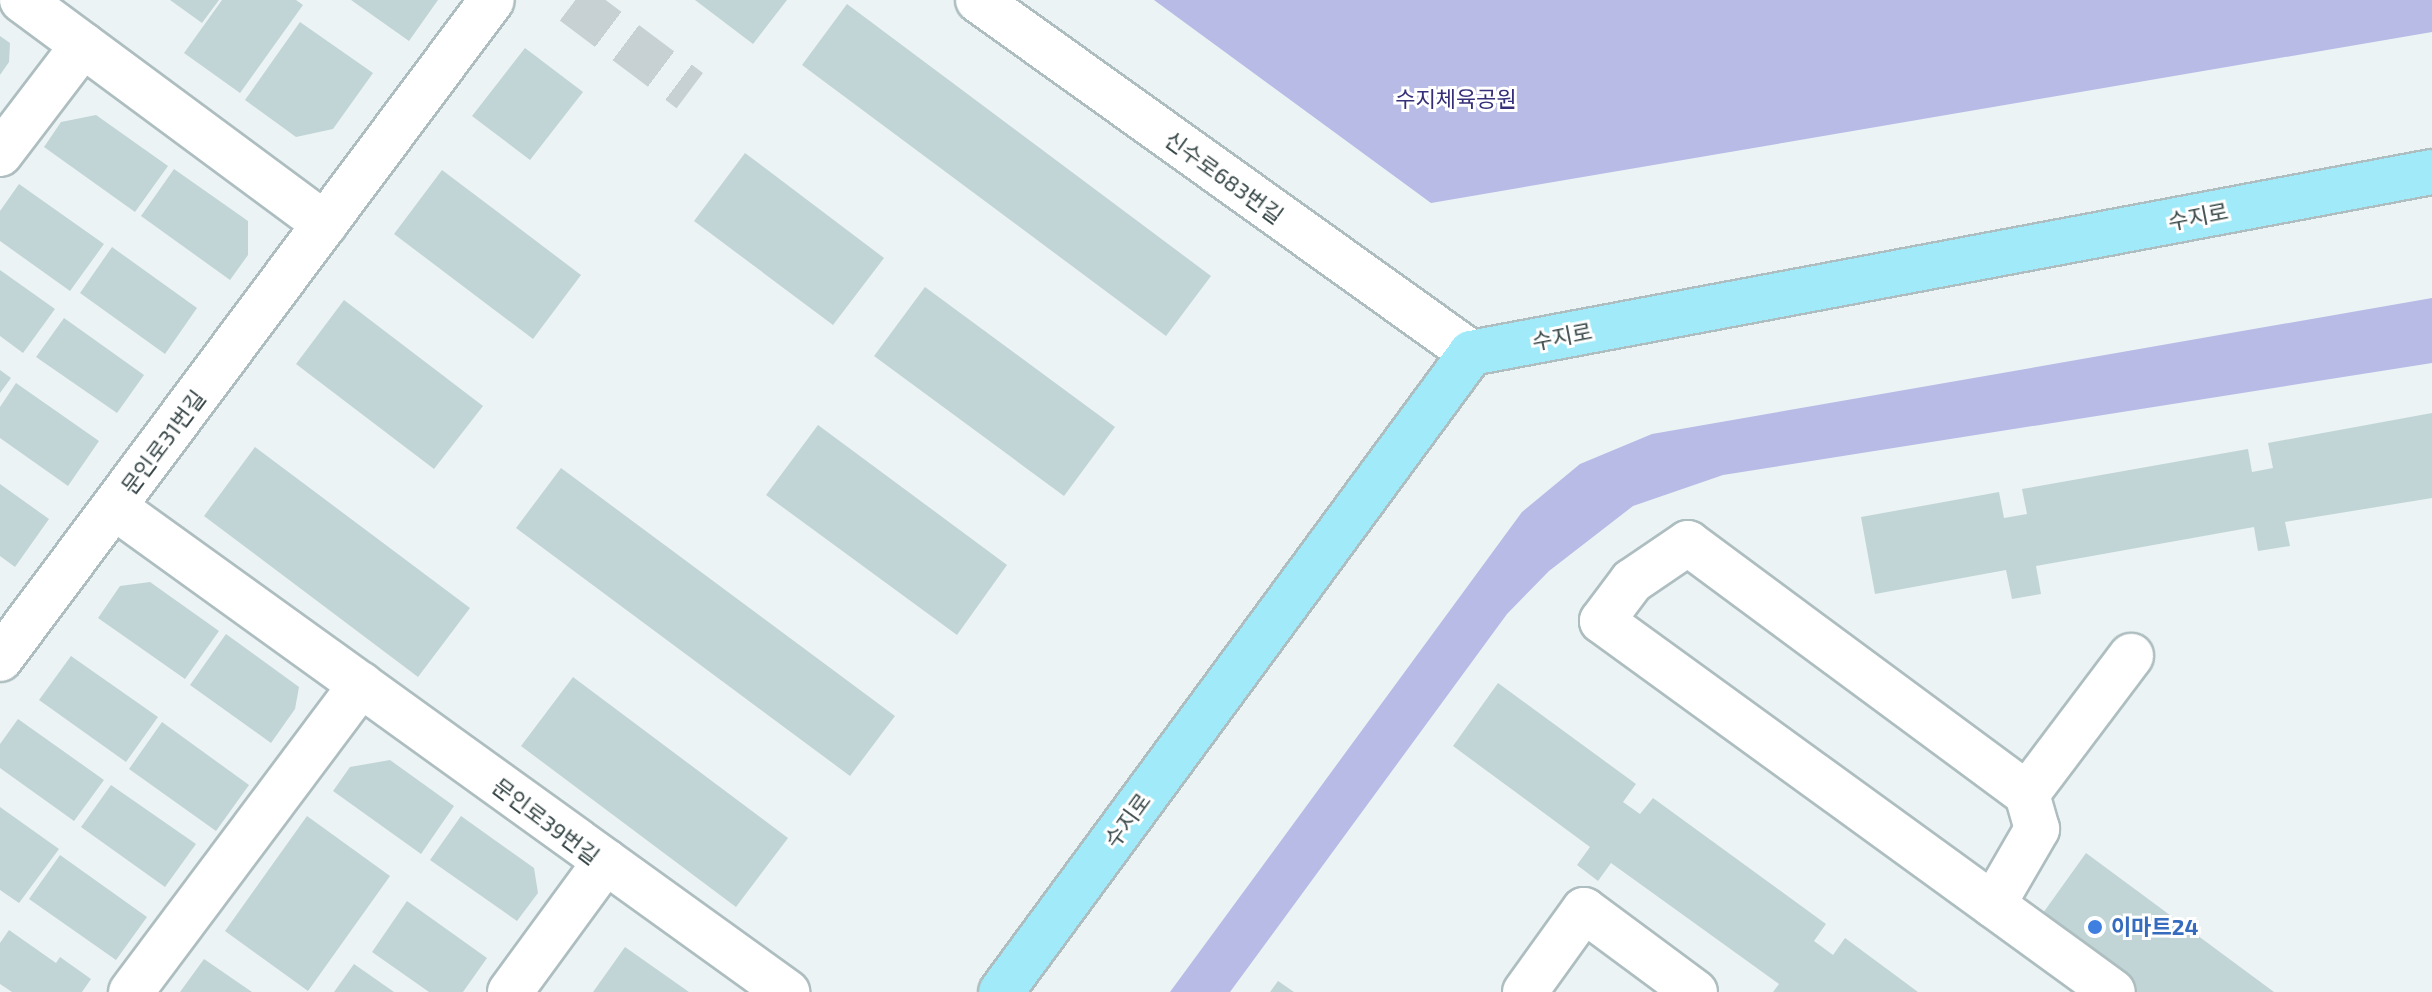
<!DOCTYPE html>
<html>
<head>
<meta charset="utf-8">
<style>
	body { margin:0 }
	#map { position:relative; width:2432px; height:992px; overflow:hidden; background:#ebf3f5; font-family:"Exo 2","Noto Sans KR",sans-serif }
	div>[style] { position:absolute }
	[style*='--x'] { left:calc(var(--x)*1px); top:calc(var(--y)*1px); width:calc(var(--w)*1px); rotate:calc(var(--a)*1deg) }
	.green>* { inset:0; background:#b7bbe6 }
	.building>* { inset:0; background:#c1d5d6 }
	.minor-tunnel>* { height:44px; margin-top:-22px; transform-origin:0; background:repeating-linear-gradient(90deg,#c7d1d3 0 44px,transparent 0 66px) }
	.roads { filter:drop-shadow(2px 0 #aebec0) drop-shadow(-2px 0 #aebec0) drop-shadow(0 2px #aebec0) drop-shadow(0 -2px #aebec0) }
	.minor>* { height:44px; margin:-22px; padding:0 22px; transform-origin:22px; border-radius:22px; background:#fff }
	.major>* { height:44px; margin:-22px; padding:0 22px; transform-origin:22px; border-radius:22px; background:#a0eaf9 }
	.dots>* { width:22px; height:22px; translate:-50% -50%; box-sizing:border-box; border:4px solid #fff; border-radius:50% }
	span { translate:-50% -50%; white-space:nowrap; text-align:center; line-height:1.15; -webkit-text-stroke:6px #fff; paint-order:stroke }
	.park-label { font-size:22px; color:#342f78 }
	.street-label { font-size:22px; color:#394849 }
	.shop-label { font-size:22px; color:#366cbe; font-weight:700 }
	.left { translate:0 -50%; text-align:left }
</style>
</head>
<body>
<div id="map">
	<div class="green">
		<i style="clip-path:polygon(1154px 0,2432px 0,2432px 32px,1431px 203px)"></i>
		<i style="clip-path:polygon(2432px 298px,2432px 363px,1723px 475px,1633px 506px,1549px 571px,1507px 614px,1230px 992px,1170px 992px,1522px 512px,1580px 464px,1652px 434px)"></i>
	</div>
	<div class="building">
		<i style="clip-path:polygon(170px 0,219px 0,202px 23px)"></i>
		<i style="clip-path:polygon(222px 0,296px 0,303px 5px,240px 93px,184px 53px)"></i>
		<i style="clip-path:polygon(351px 0,438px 0,409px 41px)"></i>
		<i style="clip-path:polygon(695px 0,787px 0,753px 44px)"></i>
		<i style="clip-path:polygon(847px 4px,1211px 276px,1166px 336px,802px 65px)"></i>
		<i style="clip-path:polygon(300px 22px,373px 73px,333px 129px,296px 137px,245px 100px)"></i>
		<i style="clip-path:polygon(0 36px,10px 43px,9px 62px,0 75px)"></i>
		<i style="clip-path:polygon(525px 48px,583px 92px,530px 160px,472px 116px)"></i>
		<i style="clip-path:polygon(96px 115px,168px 166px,135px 212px,44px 147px,61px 122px)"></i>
		<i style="clip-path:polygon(745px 153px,884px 258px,833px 325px,694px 221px)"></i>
		<i style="clip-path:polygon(174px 169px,248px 221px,248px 255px,230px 280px,141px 216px)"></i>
		<i style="clip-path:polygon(442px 170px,581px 275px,533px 339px,394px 234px)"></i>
		<i style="clip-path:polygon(19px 184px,104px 244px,70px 291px,0 241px,0 211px)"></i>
		<i style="clip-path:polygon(112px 247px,197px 308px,165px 354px,80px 293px)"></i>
		<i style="clip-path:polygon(0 270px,55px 309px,23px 353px,0 336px)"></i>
		<i style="clip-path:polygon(925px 287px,1115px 427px,1064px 496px,874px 356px)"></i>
		<i style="clip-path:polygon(344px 300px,483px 406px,434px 469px,296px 364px)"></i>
		<i style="clip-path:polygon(64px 318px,144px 375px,117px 413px,36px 357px)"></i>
		<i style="clip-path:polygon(0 370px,11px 378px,0 393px)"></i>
		<i style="clip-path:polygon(16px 383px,99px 441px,68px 486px,0 438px,0 407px)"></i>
		<i style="clip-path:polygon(2432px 413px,2432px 498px,2285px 522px,2290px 546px,2258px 551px,2254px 527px,2036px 566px,2041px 594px,2012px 599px,2006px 570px,1875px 594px,1861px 517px,1999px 492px,2004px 518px,2027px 514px,2022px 489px,2248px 449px,2252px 472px,2273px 468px,2268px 443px)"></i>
		<i style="clip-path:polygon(818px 425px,1007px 565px,957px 635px,766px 495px)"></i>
		<i style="clip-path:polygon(255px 447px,470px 608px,418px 677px,204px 516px)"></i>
		<i style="clip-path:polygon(561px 468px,895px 716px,850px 776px,516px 528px)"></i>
		<i style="clip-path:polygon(0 484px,49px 519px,15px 567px,0 556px)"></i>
		<i style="clip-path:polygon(150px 582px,219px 631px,185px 679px,98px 618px,120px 586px)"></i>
		<i style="clip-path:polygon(226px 634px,299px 687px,295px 709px,271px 743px,190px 685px)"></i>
		<i style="clip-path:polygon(71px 656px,158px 717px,126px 762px,39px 700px)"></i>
		<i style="clip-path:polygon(573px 677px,788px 838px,736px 907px,521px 746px)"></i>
		<i style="clip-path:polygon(1498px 683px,1636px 784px,1623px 802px,1640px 814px,1653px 798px,1826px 924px,1814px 941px,1833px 955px,1845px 938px,1918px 992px,1773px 992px,1779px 984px,1611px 863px,1598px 881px,1577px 865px,1590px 847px,1453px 746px)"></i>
		<i style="clip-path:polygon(18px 719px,104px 780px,74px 821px,0 768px,0 744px)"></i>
		<i style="clip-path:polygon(162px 722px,249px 785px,216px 831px,129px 769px)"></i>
		<i style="clip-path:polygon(390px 760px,454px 806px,421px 854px,333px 791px,350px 767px)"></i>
		<i style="clip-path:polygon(111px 785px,196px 844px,165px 887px,81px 827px)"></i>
		<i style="clip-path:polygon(0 807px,59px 849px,19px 903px,0 890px)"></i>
		<i style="clip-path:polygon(307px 816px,390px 876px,308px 991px,225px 931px)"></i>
		<i style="clip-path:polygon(461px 816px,534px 868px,538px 893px,517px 921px,430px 860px)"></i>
		<i style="clip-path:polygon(2086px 853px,2274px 992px,2137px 992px,2038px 920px)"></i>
		<i style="clip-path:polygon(60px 855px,147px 917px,116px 960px,29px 899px)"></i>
		<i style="clip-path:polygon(407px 901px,487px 958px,463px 992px,429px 992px,372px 952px)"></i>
		<i style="clip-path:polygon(9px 930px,56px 963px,60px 957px,91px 979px,82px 992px,12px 992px,0 984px,0 943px)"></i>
		<i style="clip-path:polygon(625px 947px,689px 992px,593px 992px)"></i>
		<i style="clip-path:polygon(204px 959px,252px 992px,180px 992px)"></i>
		<i style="clip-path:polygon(354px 964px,394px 992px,334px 992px)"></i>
		<i style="clip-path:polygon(1278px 981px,1294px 992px,1270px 992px)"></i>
	</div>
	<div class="minor-tunnel">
		<i style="--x:573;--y:3;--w:146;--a:36.9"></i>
	</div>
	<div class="roads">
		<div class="minor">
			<i style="--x:22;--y:0;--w:377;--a:36.5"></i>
			<i style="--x:978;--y:0;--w:606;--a:35.6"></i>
			<i style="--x:0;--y:154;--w:137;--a:-52.7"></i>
			<i style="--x:114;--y:507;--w:830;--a:35.78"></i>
			<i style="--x:0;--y:659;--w:822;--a:-53.26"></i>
			<i style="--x:2027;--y:794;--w:173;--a:-53"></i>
			<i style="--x:1993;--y:905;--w:88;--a:-59.9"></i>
			<i style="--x:2037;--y:829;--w:36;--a:-106"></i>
			<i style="--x:2027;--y:794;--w:422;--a:-143.5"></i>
			<i style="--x:1688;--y:543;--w:68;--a:145.8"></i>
			<i style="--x:1632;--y:581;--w:50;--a:126.9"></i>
			<i style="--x:1602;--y:621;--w:631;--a:35.98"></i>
			<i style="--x:131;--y:992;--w:384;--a:-53.2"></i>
			<i style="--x:510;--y:992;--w:162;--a:-53.8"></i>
			<i style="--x:1525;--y:992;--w:101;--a:-54.3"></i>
			<i style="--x:1584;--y:910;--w:138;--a:36.5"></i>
		</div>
		<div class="major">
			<i style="--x:1001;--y:992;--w:793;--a:-53.66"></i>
			<i style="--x:1471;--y:353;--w:978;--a:-10.67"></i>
		</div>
	</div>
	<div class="dots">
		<i style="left:2095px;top:927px;background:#3f7fe0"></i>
	</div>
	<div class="park-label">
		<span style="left:1456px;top:99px">수지체육공원</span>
	</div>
	<div class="street-label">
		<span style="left:1224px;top:177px;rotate:36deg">신수로683번길</span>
		<span style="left:2198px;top:216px;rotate:-11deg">수지로</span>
		<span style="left:1562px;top:336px;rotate:-11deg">수지로</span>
		<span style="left:163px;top:442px;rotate:-53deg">문인로31번길</span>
		<span style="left:1127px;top:820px;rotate:-54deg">수지로</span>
		<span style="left:546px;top:821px;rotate:37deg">문인로39번길</span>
	</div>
	<div class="shop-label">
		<span class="left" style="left:2111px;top:927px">이마트24</span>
	</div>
</div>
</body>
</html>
